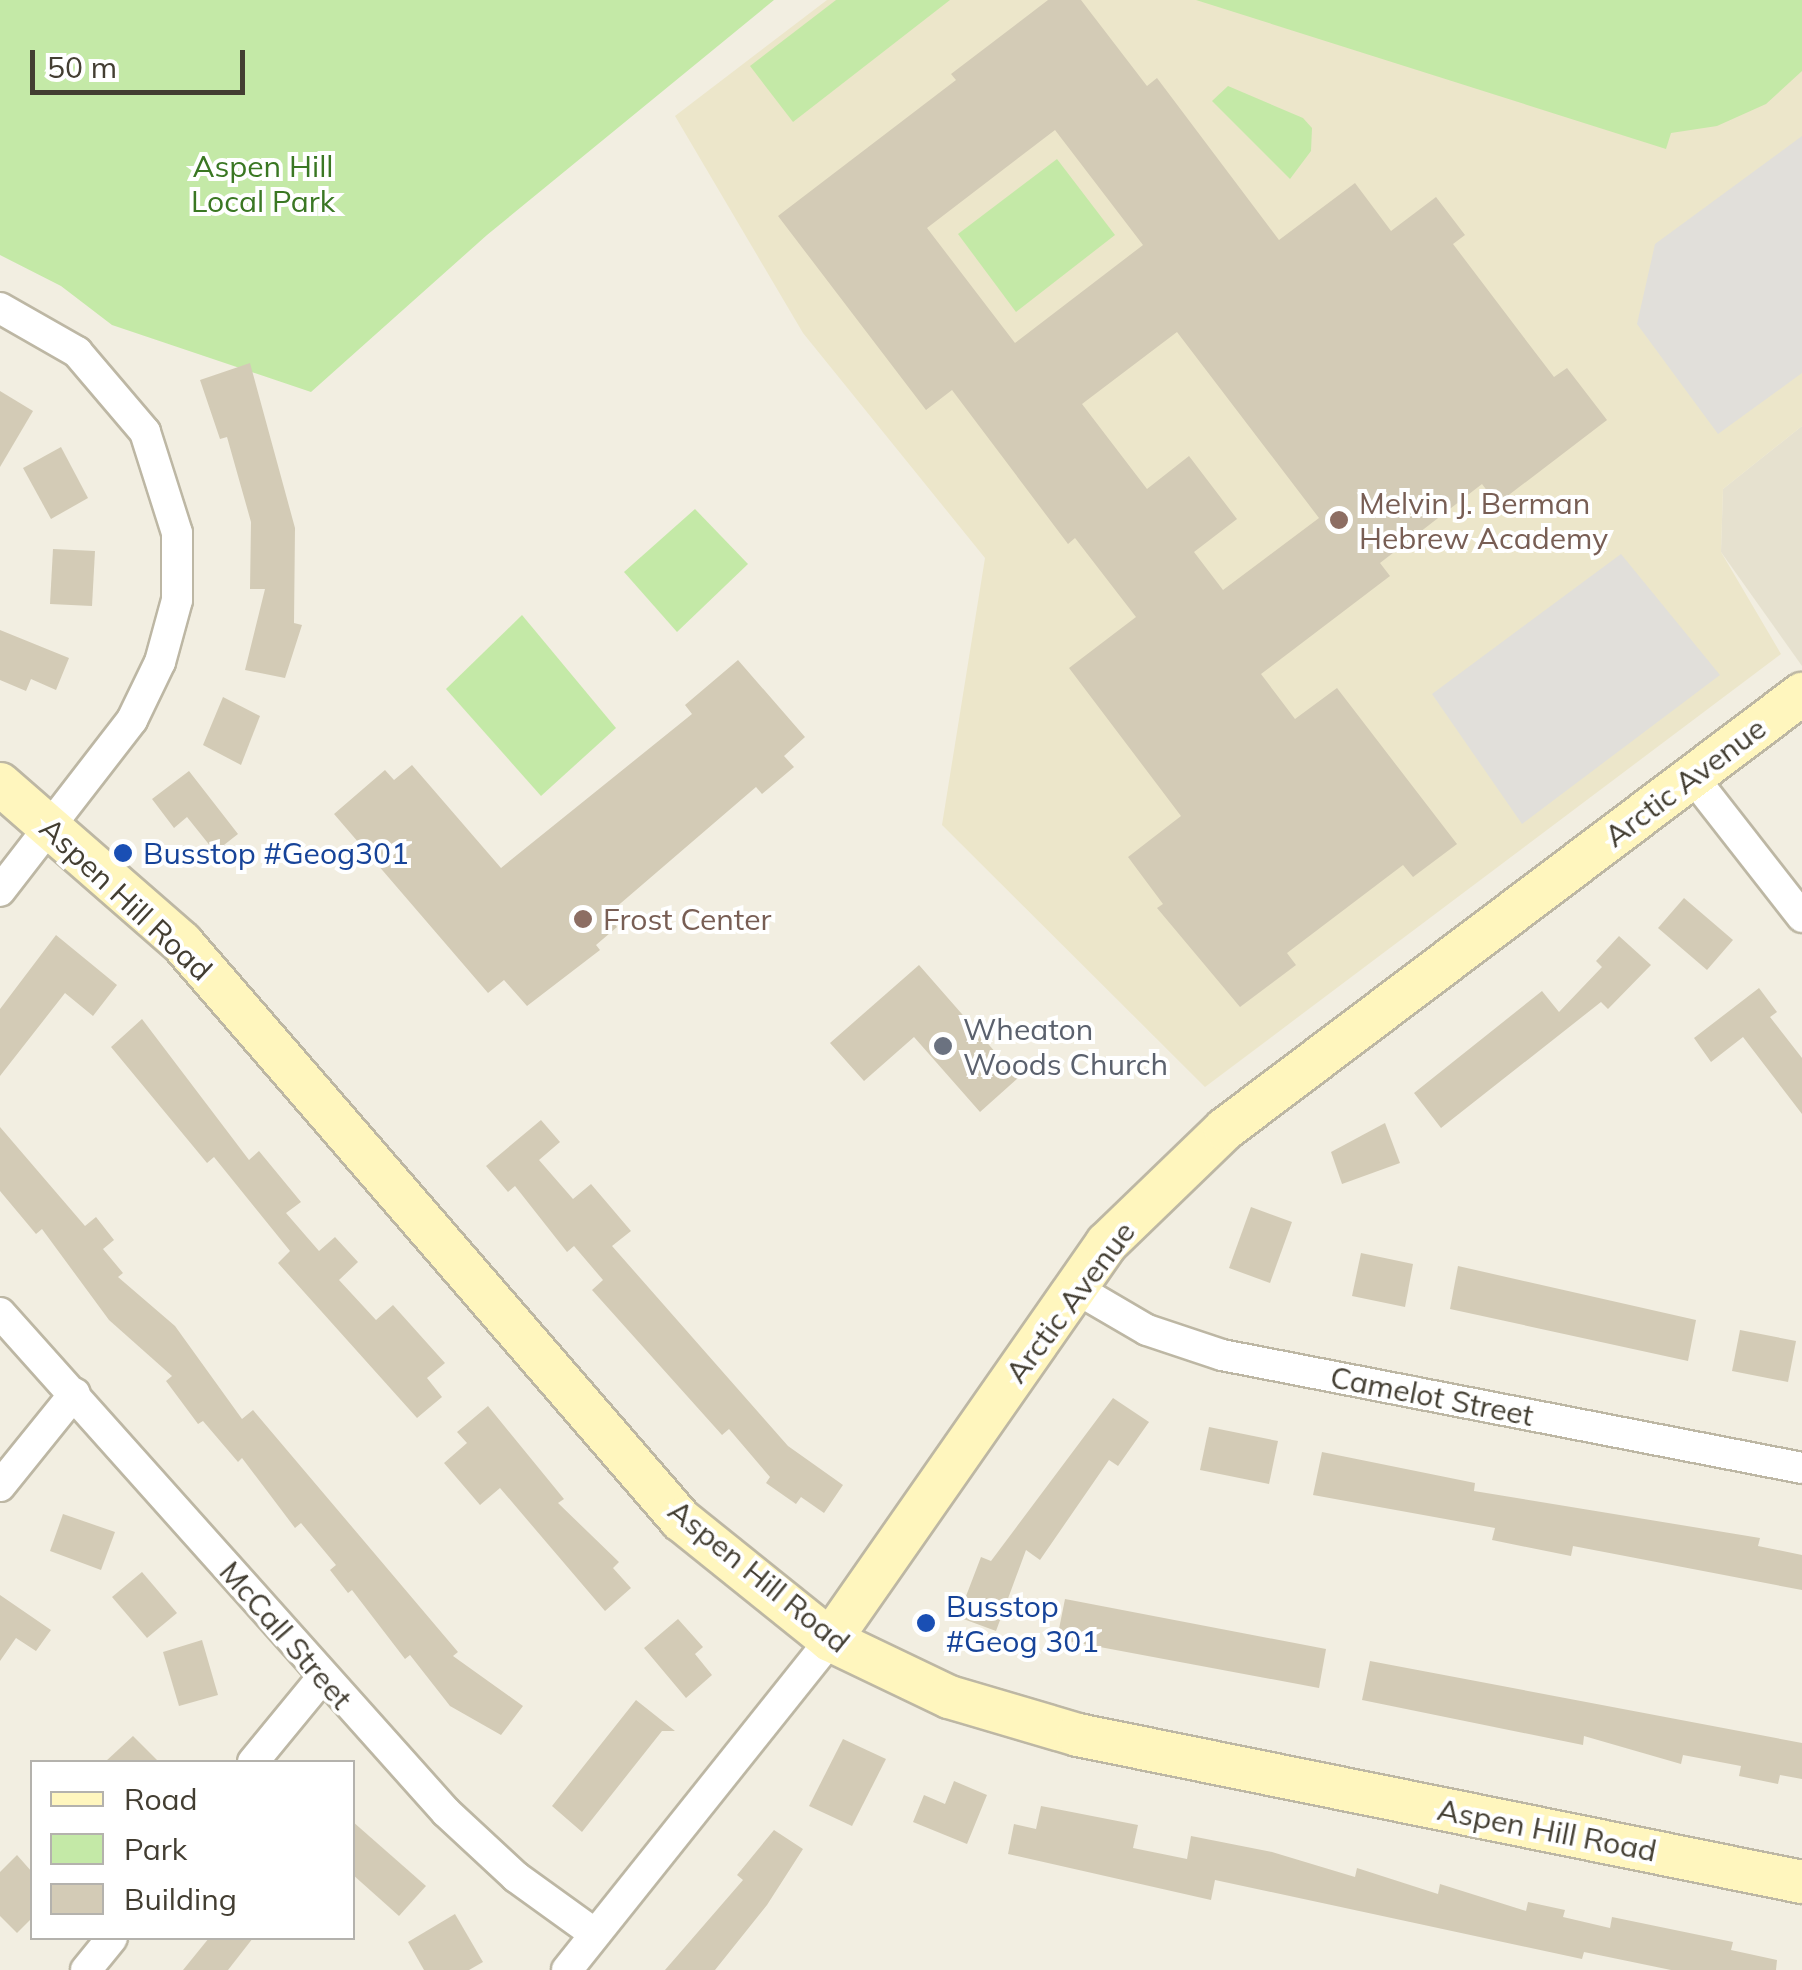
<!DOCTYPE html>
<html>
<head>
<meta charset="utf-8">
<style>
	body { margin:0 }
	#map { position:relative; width:1802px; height:1970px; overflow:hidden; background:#f2eee1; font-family:Mulish,sans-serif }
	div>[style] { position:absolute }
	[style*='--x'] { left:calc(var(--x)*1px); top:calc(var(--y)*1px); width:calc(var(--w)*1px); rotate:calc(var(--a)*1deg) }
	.residential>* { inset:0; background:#e6e1cf }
	.education>* { inset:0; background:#ece6ca }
	.green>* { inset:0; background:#c4e9a7 }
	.parking>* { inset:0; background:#e1dfda }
	.building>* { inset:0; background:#d3cbb6 }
	.roads { filter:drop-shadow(2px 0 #bdb7a4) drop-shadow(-2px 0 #bdb7a4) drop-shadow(0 2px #bdb7a4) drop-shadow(0 -2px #bdb7a4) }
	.street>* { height:30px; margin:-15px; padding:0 15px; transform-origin:15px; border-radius:15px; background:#fff }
	.secondary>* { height:42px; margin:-21px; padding:0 21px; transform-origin:21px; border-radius:21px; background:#fff6be }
	.dots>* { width:28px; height:28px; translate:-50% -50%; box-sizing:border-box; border:5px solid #fff; border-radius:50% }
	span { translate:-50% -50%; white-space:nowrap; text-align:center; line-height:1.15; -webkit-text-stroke:8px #fff; paint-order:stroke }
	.park-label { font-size:30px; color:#3a7723 }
	.education-label { font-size:30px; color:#785e54 }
	.left { translate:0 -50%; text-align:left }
	.street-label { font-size:30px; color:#433e32 }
	.transit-label { font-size:30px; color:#164399 }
	.worship-label { font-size:30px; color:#5b616d }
	.legend { position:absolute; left:30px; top:1760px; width:325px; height:180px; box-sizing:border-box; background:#fff; border:2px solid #b4b2ad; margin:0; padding:12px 18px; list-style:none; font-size:30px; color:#433e32 }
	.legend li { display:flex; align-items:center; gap:20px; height:50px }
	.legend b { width:50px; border:2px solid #b4b2ad }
	.scale { position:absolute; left:30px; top:50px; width:215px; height:45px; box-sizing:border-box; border:5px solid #433e32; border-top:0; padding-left:12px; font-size:30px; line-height:35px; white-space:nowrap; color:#433e32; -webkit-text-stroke:8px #fff; paint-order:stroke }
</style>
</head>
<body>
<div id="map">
	<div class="residential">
		<i style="clip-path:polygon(1802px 426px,1802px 666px,1721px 552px,1723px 489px)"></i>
	</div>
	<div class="education">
		<i style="clip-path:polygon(827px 0,1802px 0,1802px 426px,1723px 489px,1721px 552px,1781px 654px,1205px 1087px,942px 825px,985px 558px,803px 333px,675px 116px)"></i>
	</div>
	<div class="green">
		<i style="clip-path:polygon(0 0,774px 0,487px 235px,311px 392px,112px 325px,61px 286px,0 255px)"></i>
		<i style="clip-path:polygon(836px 0,950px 0,793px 122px,750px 66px)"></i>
		<i style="clip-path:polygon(1196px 0,1802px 0,1802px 71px,1766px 104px,1717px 126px,1671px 133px,1666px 149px)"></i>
		<i style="clip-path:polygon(1228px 86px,1303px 118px,1312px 128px,1311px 151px,1290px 179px,1212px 101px)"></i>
		<i style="clip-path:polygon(1057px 159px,1115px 235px,1016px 312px,958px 234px)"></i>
		<i style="clip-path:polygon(695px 509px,748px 564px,677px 632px,624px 572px)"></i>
		<i style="clip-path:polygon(522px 615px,616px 728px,541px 796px,446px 689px)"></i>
	</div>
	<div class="parking">
		<i style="clip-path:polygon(1802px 136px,1802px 373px,1718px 434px,1637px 324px,1655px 244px)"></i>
		<i style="clip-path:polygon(1621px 554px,1720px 675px,1522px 824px,1432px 694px)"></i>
	</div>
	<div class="building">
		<i style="clip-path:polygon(evenodd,1048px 0,1081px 0,1147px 86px,1157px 78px,1279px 240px,1355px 183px,1391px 231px,1436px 197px,1465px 235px,1453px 244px,1522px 335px,1554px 377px,1567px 368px,1607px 420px,1497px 504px,1482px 484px,1380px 563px,1390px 576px,1261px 674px,1295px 719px,1337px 688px,1457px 844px,1413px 877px,1403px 865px,1287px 953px,1296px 965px,1240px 1007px,1157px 908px,1163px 904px,1128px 857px,1181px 816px,1069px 668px,1136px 617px,1075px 538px,1068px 544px,952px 390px,926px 410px,778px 216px,956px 80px,951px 74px,1048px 0,1055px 130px,1143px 245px,1015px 343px,927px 228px,1055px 130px,1048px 0,1177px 332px,1319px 518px,1223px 590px,1194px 552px,1237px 519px,1189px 456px,1147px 489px,1082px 404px,1177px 332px)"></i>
		<i style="clip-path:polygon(250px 363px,295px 528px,294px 623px,302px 625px,285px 678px,245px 670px,265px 589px,250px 589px,251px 522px,227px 437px,220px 439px,200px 380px)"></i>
		<i style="clip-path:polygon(0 391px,33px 411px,0 467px)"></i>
		<i style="clip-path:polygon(61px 447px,88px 498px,51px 519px,23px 468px)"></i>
		<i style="clip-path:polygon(53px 549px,95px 551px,92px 606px,50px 604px)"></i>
		<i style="clip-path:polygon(0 630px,69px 658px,56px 690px,31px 679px,26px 691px,0 680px)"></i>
		<i style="clip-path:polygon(738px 660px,805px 737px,784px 756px,794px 767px,762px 794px,756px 787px,607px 915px,617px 927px,596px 945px,600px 950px,527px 1006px,504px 980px,488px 993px,334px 814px,385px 770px,394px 780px,412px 765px,501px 868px,692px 714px,685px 705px)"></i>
		<i style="clip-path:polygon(223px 697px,260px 716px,241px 765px,203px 745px)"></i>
		<i style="clip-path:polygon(189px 771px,238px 834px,215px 852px,187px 817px,174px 828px,152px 799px)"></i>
		<i style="clip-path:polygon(1684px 898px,1733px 940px,1707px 970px,1658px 928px)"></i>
		<i style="clip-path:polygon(56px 935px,117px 985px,93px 1016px,65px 993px,0 1076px,0 1009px)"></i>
		<i style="clip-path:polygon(1619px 936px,1651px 965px,1608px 1009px,1601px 1002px,1441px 1128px,1414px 1093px,1542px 991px,1559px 1012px,1602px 967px,1596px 961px)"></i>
		<i style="clip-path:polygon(919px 965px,1018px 1078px,980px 1112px,914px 1037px,864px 1081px,830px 1043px)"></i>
		<i style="clip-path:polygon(1759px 988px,1777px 1012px,1770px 1017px,1802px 1058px,1802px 1114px,1743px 1037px,1711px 1062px,1694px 1038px)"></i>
		<i style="clip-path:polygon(142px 1019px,249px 1160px,259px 1151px,301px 1202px,286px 1213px,319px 1251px,335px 1237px,358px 1262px,339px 1280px,376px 1320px,393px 1305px,445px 1363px,427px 1378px,442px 1397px,417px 1418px,278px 1263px,290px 1251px,214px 1157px,207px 1163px,111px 1047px)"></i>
		<i style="clip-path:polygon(541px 1120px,560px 1142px,539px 1160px,573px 1199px,591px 1184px,631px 1231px,612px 1246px,788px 1446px,843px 1485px,824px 1513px,801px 1497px,796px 1504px,766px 1483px,770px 1477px,729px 1429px,722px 1435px,592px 1290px,603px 1280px,574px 1246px,567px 1252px,515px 1186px,508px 1192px,486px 1166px)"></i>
		<i style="clip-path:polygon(1385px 1123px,1400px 1163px,1342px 1184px,1331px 1152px)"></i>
		<i style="clip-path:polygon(0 1127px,85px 1226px,96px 1217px,114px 1240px,103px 1249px,123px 1273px,118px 1277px,175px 1326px,242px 1419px,253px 1410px,458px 1652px,453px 1656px,523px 1706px,501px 1735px,450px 1706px,410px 1655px,405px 1659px,352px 1590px,348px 1593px,330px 1570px,336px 1565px,301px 1523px,295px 1528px,242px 1458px,238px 1462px,203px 1421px,198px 1424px,166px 1381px,172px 1376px,109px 1320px,42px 1229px,36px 1234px,0 1191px)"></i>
		<i style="clip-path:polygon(1251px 1207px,1292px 1222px,1270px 1283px,1229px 1268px)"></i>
		<i style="clip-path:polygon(1361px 1253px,1413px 1264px,1405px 1307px,1352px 1296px)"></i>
		<i style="clip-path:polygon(1458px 1266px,1696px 1320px,1688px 1361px,1450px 1309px)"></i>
		<i style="clip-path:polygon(1740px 1330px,1796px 1341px,1788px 1382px,1732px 1371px)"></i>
		<i style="clip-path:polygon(1113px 1398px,1149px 1422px,1118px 1466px,1109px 1460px,1040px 1560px,1026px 1550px,996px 1631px,958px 1617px,981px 1557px,991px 1561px)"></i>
		<i style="clip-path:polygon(488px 1406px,564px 1499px,558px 1503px,619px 1562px,613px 1568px,631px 1588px,605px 1611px,500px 1488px,480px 1505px,444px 1463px,467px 1443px,457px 1432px)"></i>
		<i style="clip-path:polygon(1209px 1427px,1278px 1441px,1269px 1484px,1200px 1470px)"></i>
		<i style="clip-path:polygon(1322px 1452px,1475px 1483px,1474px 1491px,1760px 1538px,1758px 1546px,1802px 1555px,1802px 1590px,1573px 1546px,1571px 1556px,1492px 1540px,1495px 1528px,1313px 1495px)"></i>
		<i style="clip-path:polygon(63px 1514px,115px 1532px,101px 1570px,50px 1551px)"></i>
		<i style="clip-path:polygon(142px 1572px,177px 1613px,147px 1638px,112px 1597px)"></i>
		<i style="clip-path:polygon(0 1595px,51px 1630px,36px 1651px,16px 1638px,0 1661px)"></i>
		<i style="clip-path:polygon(1065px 1599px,1326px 1649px,1319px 1688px,1057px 1639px)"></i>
		<i style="clip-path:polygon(678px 1619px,703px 1647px,695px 1654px,712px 1675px,686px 1698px,644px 1648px)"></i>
		<i style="clip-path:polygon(202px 1640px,218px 1695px,179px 1706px,163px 1652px)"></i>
		<i style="clip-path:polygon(1370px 1661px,1802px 1743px,1802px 1779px,1780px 1775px,1778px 1784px,1739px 1776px,1741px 1766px,1683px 1755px,1681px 1764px,1584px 1736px,1583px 1745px,1362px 1700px)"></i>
		<i style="clip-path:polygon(636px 1700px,675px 1731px,662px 1731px,582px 1832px,552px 1806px)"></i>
		<i style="clip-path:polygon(133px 1736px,159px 1762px,105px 1762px)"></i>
		<i style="clip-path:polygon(843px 1739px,886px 1759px,852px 1826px,809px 1806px)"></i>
		<i style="clip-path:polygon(954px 1781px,987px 1795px,967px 1844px,913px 1822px,924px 1795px,945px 1804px)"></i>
		<i style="clip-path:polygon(1041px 1806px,1138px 1825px,1133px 1848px,1187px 1859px,1191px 1836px,1272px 1852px,1355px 1877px,1357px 1868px,1438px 1894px,1440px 1884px,1526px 1911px,1528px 1902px,1565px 1910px,1563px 1917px,1610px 1928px,1612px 1917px,1733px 1942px,1731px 1950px,1777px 1960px,1776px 1970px,1671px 1970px,1584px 1952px,1582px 1959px,1215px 1880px,1211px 1900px,1008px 1854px,1014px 1824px,1036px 1829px)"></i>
		<i style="clip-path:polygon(352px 1821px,426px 1886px,399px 1916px,352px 1874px)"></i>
		<i style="clip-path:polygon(774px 1830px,803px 1849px,767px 1905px,715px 1970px,665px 1970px,743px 1880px,737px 1875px)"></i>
		<i style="clip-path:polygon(17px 1855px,32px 1872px,32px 1918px,17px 1933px,0 1916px,0 1872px)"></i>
		<i style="clip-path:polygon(455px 1914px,483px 1962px,469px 1970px,424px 1970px,408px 1942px)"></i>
		<i style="clip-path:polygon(209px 1938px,253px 1938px,228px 1970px,183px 1970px)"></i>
	</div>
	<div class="roads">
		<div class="street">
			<i style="--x:0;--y:308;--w:89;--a:29.7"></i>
			<i style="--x:77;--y:352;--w:105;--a:49.6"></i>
			<i style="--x:145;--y:432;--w:106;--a:72.4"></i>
			<i style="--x:177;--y:533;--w:67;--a:90"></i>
			<i style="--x:177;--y:600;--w:64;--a:105.3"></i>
			<i style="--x:160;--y:662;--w:64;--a:115.8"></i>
			<i style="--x:132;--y:720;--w:216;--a:127.7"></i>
			<i style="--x:1692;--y:776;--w:179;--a:52"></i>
			<i style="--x:1075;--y:1288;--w:83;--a:30.3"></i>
			<i style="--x:1147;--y:1330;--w:79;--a:18.4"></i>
			<i style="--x:1222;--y:1355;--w:591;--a:11.02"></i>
			<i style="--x:0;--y:1313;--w:669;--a:48.21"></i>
			<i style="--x:446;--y:1812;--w:96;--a:42.9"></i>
			<i style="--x:516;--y:1877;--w:97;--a:35.8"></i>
			<i style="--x:0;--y:1486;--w:119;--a:-51.1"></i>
			<i style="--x:253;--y:1762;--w:109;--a:-50.6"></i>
			<i style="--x:86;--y:1970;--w:41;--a:-50.9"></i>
			<i style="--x:567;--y:1970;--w:422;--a:-51.4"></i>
		</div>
		<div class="secondary">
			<i style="--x:0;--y:784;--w:242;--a:41.1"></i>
			<i style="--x:182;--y:943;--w:763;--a:49.15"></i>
			<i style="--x:681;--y:1520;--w:191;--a:38.8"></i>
			<i style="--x:830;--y:1640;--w:132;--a:25.6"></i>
			<i style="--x:949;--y:1697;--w:134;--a:16.4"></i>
			<i style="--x:1078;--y:1735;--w:739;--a:11.48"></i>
			<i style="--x:830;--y:1640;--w:484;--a:-55.1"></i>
			<i style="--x:1107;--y:1243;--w:164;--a:-44"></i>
			<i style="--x:1225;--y:1129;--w:723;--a:-37.01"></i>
		</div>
	</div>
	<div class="dots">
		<i style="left:1339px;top:520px;background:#8d6e63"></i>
		<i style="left:123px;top:853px;background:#1a4fb4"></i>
		<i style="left:583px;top:919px;background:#8d6e63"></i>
		<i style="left:943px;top:1046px;background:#6b7280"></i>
		<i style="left:926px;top:1623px;background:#1a4fb4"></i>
	</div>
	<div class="park-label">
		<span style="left:263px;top:183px">Aspen Hill<br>Local Park</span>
	</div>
	<div class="education-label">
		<span class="left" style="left:1359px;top:520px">Melvin J. Berman<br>Hebrew Academy</span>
		<span class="left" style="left:603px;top:919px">Frost Center</span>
	</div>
	<div class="street-label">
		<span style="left:1685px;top:782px;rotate:-37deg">Arctic Avenue</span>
		<span style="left:126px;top:899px;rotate:43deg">Aspen Hill Road</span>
		<span style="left:1070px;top:1302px;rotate:-53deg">Arctic Avenue</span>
		<span style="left:1432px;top:1396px;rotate:11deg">Camelot Street</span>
		<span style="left:759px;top:1576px;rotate:39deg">Aspen Hill Road</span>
		<span style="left:286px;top:1635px;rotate:49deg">McCall Street</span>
		<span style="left:1547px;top:1830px;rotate:11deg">Aspen Hill Road</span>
	</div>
	<div class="transit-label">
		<span class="left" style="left:143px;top:853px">Busstop #Geog301</span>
		<span class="left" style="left:946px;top:1623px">Busstop<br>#Geog 301</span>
	</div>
	<div class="worship-label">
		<span class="left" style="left:963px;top:1046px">Wheaton<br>Woods Church</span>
	</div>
	<ul class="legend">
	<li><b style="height:12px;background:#fff6be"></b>Road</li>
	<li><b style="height:28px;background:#c4e9a7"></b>Park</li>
	<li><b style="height:28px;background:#d3cbb6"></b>Building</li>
	</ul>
	<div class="scale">50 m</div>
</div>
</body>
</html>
